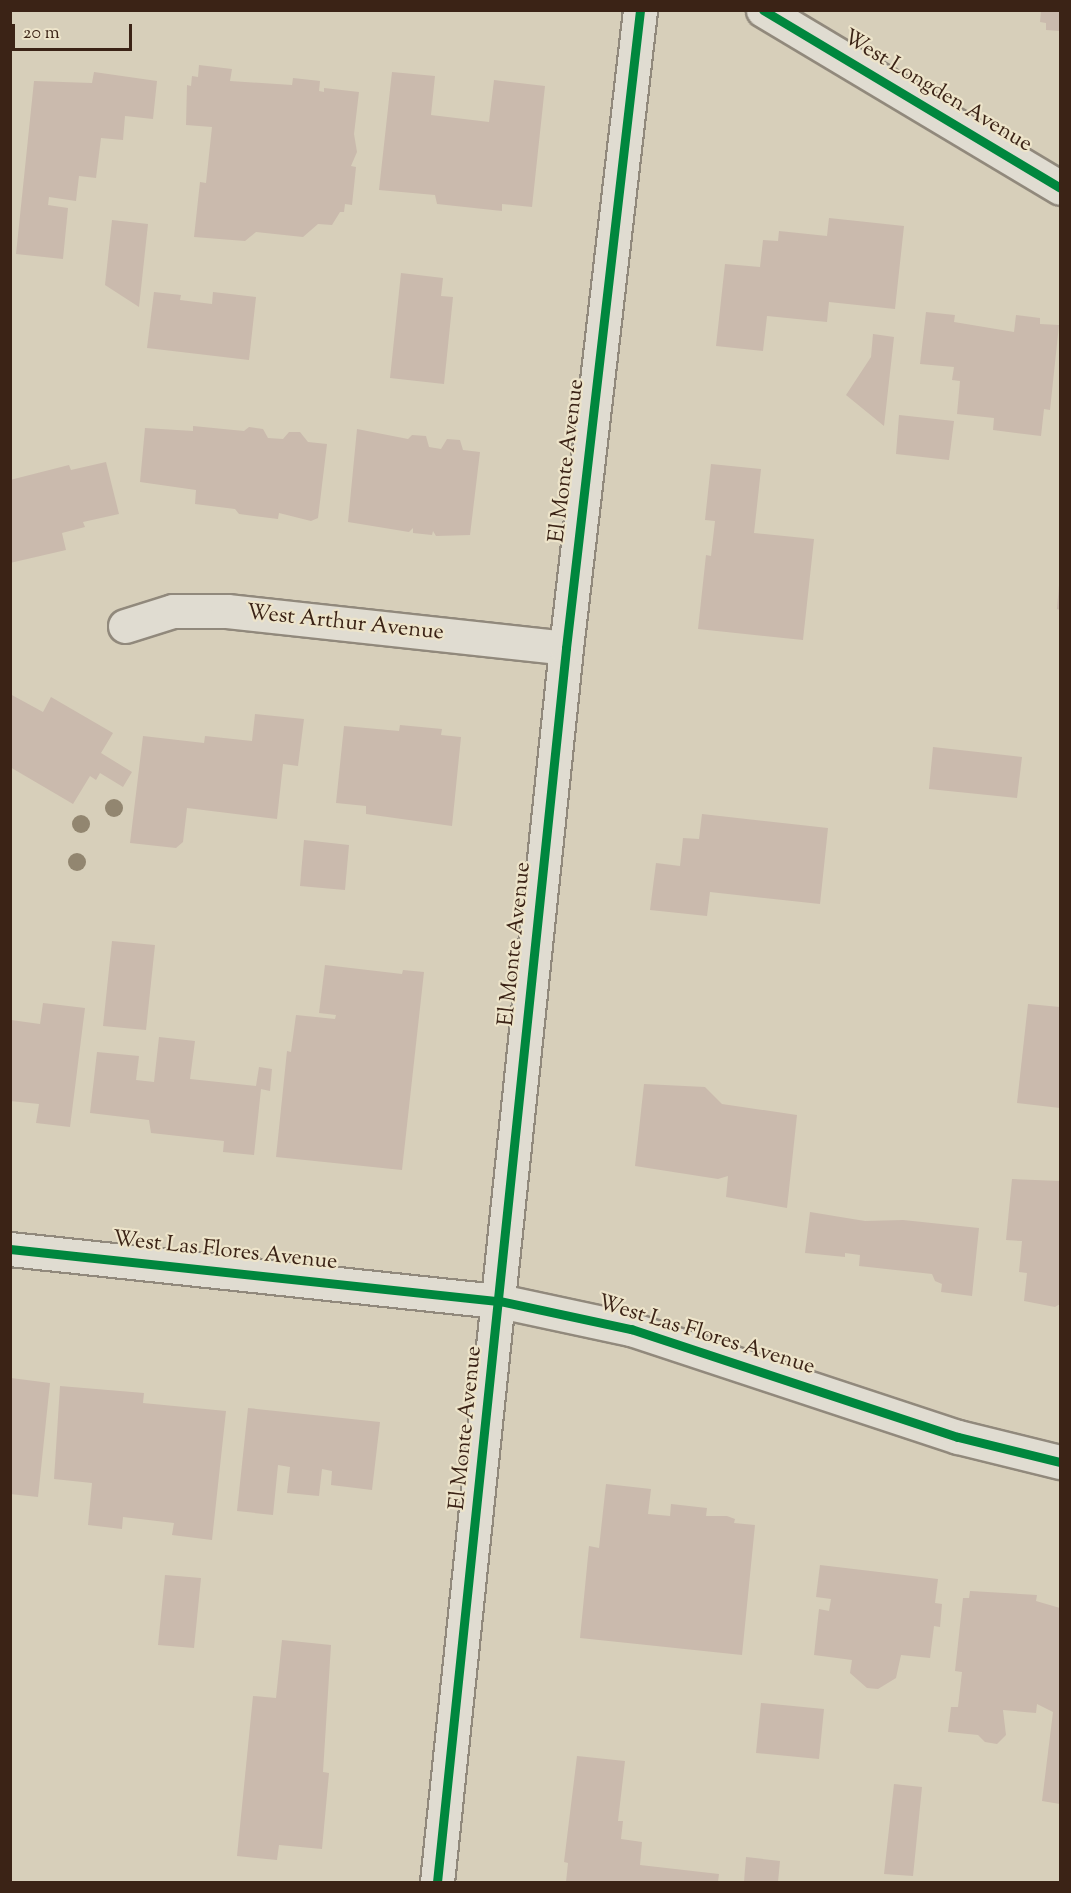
<!DOCTYPE html>
<html>
<head>
<meta charset="utf-8">
<style>
	body { margin:0 }
	#map { position:relative; width:1071px; height:1893px; overflow:hidden; background:#d7cfba; font-family:"Sorts Mill Goudy",serif }
	div>[style] { position:absolute }
	[style*='--x'] { left:calc(var(--x)*1px); top:calc(var(--y)*1px); width:calc(var(--w)*1px); rotate:calc(var(--a)*1deg) }
	.building>* { inset:0; background:#cabaad }
	.roads { filter:drop-shadow(2px 0 #91897c) drop-shadow(-2px 0 #91897c) drop-shadow(0 2px #91897c) drop-shadow(0 -2px #91897c) }
	.minor>* { height:33px; margin:-16.5px; padding:0 16.5px; transform-origin:16.5px; border-radius:16.5px; background:#e0dcd1 }
	.tertiary>* { height:33px; margin:-16.5px; padding:0 16.5px; transform-origin:16.5px; border-radius:16.5px; background:#e0dcd1 }
	.cycleway>* { height:9px; margin:-4.5px; padding:0 4.5px; transform-origin:4.5px; border-radius:4.5px; background:#00873e }
	.trees>* { width:18px; height:18px; margin:-9px; border-radius:50%; background:#928670 }
	span { translate:-50% -50%; white-space:nowrap; text-align:center; line-height:1.15; -webkit-text-stroke:4.5px #ede4ca; paint-order:stroke }
	.street-label { font-size:22px; color:#3b2316 }
	.frame { position:absolute; inset:0; border:12px solid #3b2316; pointer-events:none }
	.scale { position:absolute; left:12px; top:24px; width:120px; height:27px; box-sizing:border-box; border:3px solid #3b2316; border-top:0; padding-left:8px; font-size:18px; line-height:21px; white-space:nowrap; color:#3b2316; -webkit-text-stroke:4px #ede4ca; paint-order:stroke }
</style>
</head>
<body>
<div id="map">
	<div class="building">
		<i style="clip-path:polygon(1041px 10px,1060px 10px,1060px 31px,1046px 30px,1046px 23px,1040px 22px)"></i>
		<i style="clip-path:polygon(199px 65px,232px 69px,230px 81px,292px 85px,293px 78px,320px 81px,319px 91px,324px 92px,324px 88px,359px 92px,354px 134px,357px 152px,351px 166px,356px 167px,352px 205px,345px 204px,344px 212px,340px 212px,332px 225px,318px 224px,303px 237px,256px 232px,245px 241px,194px 237px,200px 182px,206px 183px,212px 127px,186px 125px,187px 85px,191px 86px,192px 76px,198px 77px)"></i>
		<i style="clip-path:polygon(94px 72px,157px 81px,153px 119px,125px 116px,123px 140px,101px 138px,96px 178px,79px 176px,76px 201px,49px 197px,48px 205px,68px 208px,63px 259px,16px 254px,34px 81px,92px 83px)"></i>
		<i style="clip-path:polygon(392px 72px,435px 76px,431px 115px,489px 122px,494px 80px,545px 86px,532px 207px,502px 204px,502px 211px,437px 204px,435px 195px,379px 190px)"></i>
		<i style="clip-path:polygon(829px 218px,904px 226px,895px 309px,829px 302px,827px 322px,767px 316px,763px 351px,716px 346px,725px 264px,760px 267px,763px 240px,778px 241px,779px 231px,827px 236px)"></i>
		<i style="clip-path:polygon(112px 220px,148px 224px,139px 307px,105px 285px)"></i>
		<i style="clip-path:polygon(401px 273px,443px 278px,441px 296px,453px 297px,444px 384px,390px 378px)"></i>
		<i style="clip-path:polygon(154px 292px,181px 295px,180px 300px,212px 304px,213px 292px,256px 297px,249px 360px,147px 348px)"></i>
		<i style="clip-path:polygon(926px 312px,955px 315px,954px 322px,1014px 332px,1016px 315px,1040px 318px,1040px 324px,1059px 325px,1050px 410px,1044px 409px,1041px 436px,993px 430px,994px 418px,957px 414px,960px 381px,952px 380px,954px 367px,920px 364px)"></i>
		<i style="clip-path:polygon(873px 334px,894px 337px,884px 426px,846px 395px,871px 357px)"></i>
		<i style="clip-path:polygon(899px 415px,954px 421px,949px 460px,896px 454px)"></i>
		<i style="clip-path:polygon(193px 426px,244px 431px,249px 427px,263px 429px,268px 438px,283px 439px,289px 432px,300px 432px,308px 442px,327px 444px,318px 518px,311px 521px,279px 513px,278px 519px,239px 514px,235px 509px,195px 504px,196px 490px,140px 482px,145px 428px,193px 431px)"></i>
		<i style="clip-path:polygon(357px 429px,408px 439px,412px 435px,426px 436px,429px 447px,441px 449px,447px 439px,460px 440px,463px 450px,480px 452px,470px 535px,436px 536px,433px 531px,432px 535px,413px 533px,413px 528px,409px 532px,348px 522px)"></i>
		<i style="clip-path:polygon(106px 462px,119px 514px,83px 522px,85px 527px,62px 533px,66px 550px,10px 563px,10px 480px,69px 465px,71px 470px)"></i>
		<i style="clip-path:polygon(711px 464px,761px 469px,754px 533px,814px 539px,803px 640px,698px 629px,706px 555px,711px 556px,715px 521px,705px 520px)"></i>
		<i style="clip-path:polygon(1059px 585px,1060px 585px,1060px 610px,1057px 609px)"></i>
		<i style="clip-path:polygon(10px 694px,43px 712px,51px 697px,113px 733px,101px 753px,132px 772px,123px 787px,100px 773px,96px 780px,90px 776px,73px 804px,10px 767px)"></i>
		<i style="clip-path:polygon(255px 714px,304px 719px,298px 766px,283px 764px,277px 819px,187px 808px,183px 842px,176px 848px,130px 843px,143px 736px,204px 743px,205px 736px,252px 741px)"></i>
		<i style="clip-path:polygon(400px 725px,442px 729px,441px 735px,461px 737px,452px 826px,366px 814px,366px 806px,336px 803px,344px 726px,399px 731px)"></i>
		<i style="clip-path:polygon(933px 747px,1022px 757px,1017px 798px,929px 789px)"></i>
		<i style="clip-path:polygon(702px 814px,828px 828px,820px 904px,710px 892px,707px 916px,650px 910px,656px 863px,680px 866px,683px 838px,699px 839px)"></i>
		<i style="clip-path:polygon(304px 840px,349px 845px,345px 890px,300px 886px)"></i>
		<i style="clip-path:polygon(112px 941px,155px 945px,146px 1030px,103px 1026px)"></i>
		<i style="clip-path:polygon(325px 965px,402px 974px,403px 970px,424px 972px,402px 1170px,276px 1157px,287px 1051px,291px 1052px,296px 1015px,335px 1019px,336px 1015px,319px 1013px)"></i>
		<i style="clip-path:polygon(43px 1003px,85px 1008px,70px 1127px,36px 1123px,39px 1104px,10px 1101px,11px 1020px,40px 1024px)"></i>
		<i style="clip-path:polygon(1028px 1004px,1060px 1007px,1060px 1108px,1017px 1103px)"></i>
		<i style="clip-path:polygon(159px 1037px,195px 1041px,190px 1079px,256px 1086px,259px 1067px,272px 1069px,270px 1091px,261px 1089px,254px 1155px,223px 1152px,224px 1141px,151px 1133px,149px 1120px,90px 1113px,97px 1052px,139px 1056px,136px 1080px,154px 1082px)"></i>
		<i style="clip-path:polygon(644px 1084px,705px 1087px,722px 1104px,797px 1115px,787px 1208px,726px 1197px,728px 1176px,718px 1179px,635px 1166px)"></i>
		<i style="clip-path:polygon(1012px 1179px,1060px 1181px,1060px 1304px,1055px 1307px,1024px 1301px,1027px 1273px,1019px 1272px,1022px 1241px,1006px 1240px)"></i>
		<i style="clip-path:polygon(810px 1212px,865px 1221px,903px 1220px,979px 1228px,972px 1296px,941px 1292px,942px 1284px,935px 1281px,932px 1274px,859px 1266px,860px 1255px,845px 1253px,845px 1257px,805px 1253px)"></i>
		<i style="clip-path:polygon(11px 1378px,50px 1383px,38px 1497px,10px 1494px)"></i>
		<i style="clip-path:polygon(60px 1386px,144px 1393px,143px 1403px,226px 1411px,212px 1540px,172px 1535px,174px 1523px,123px 1517px,122px 1529px,88px 1525px,92px 1483px,54px 1479px)"></i>
		<i style="clip-path:polygon(248px 1408px,380px 1422px,372px 1490px,331px 1485px,332px 1471px,322px 1469px,319px 1496px,287px 1493px,290px 1467px,278px 1465px,273px 1515px,237px 1511px)"></i>
		<i style="clip-path:polygon(606px 1484px,651px 1489px,648px 1514px,670px 1516px,671px 1504px,707px 1508px,706px 1516px,727px 1516px,735px 1519px,734px 1523px,755px 1525px,742px 1655px,580px 1638px,589px 1546px,599px 1548px)"></i>
		<i style="clip-path:polygon(820px 1565px,938px 1579px,935px 1603px,942px 1604px,940px 1627px,934px 1626px,930px 1658px,901px 1655px,896px 1678px,878px 1689px,867px 1688px,850px 1673px,852px 1660px,814px 1655px,819px 1609px,829px 1611px,831px 1599px,816px 1597px)"></i>
		<i style="clip-path:polygon(165px 1575px,201px 1578px,194px 1648px,158px 1645px)"></i>
		<i style="clip-path:polygon(970px 1591px,1037px 1595px,1036px 1601px,1060px 1608px,1060px 1804px,1042px 1801px,1053px 1712px,1037px 1704px,1036px 1713px,1003px 1710px,1006px 1735px,997px 1744px,985px 1742px,978px 1735px,948px 1732px,951px 1707px,958px 1707px,962px 1672px,955px 1671px,963px 1598px,969px 1598px)"></i>
		<i style="clip-path:polygon(282px 1640px,331px 1645px,323px 1772px,329px 1773px,322px 1849px,279px 1845px,277px 1860px,237px 1856px,253px 1696px,276px 1698px)"></i>
		<i style="clip-path:polygon(761px 1703px,824px 1709px,819px 1759px,756px 1753px)"></i>
		<i style="clip-path:polygon(577px 1756px,625px 1761px,618px 1821px,623px 1821px,621px 1839px,642px 1842px,640px 1865px,719px 1874px,718px 1882px,566px 1882px,568px 1863px,564px 1862px)"></i>
		<i style="clip-path:polygon(894px 1784px,922px 1787px,913px 1876px,884px 1874px)"></i>
		<i style="clip-path:polygon(746px 1857px,780px 1861px,778px 1882px,744px 1882px)"></i>
	</div>
	<div class="roads">
		<div class="minor">
			<i style="--x:125;--y:626;--w:50;--a:-17.4"></i>
			<i style="--x:173;--y:611;--w:54;--a:0"></i>
			<i style="--x:227;--y:611;--w:341;--a:6.2"></i>
			<i style="--x:10;--y:1249;--w:493;--a:6.1"></i>
			<i style="--x:500;--y:1301;--w:134;--a:12.1"></i>
			<i style="--x:631;--y:1329;--w:344;--a:18.3"></i>
			<i style="--x:958;--y:1437;--w:105;--a:13.8"></i>
		</div>
		<div class="tertiary">
			<i style="--x:763;--y:10;--w:346;--a:30.9"></i>
			<i style="--x:437;--y:1882;--w:1241;--a:-84.03"></i>
			<i style="--x:566;--y:648;--w:642;--a:-83.38"></i>
		</div>
	</div>
	<div class="cycleway">
		<i style="--x:763;--y:10;--w:346;--a:30.9"></i>
		<i style="--x:10;--y:1249;--w:493;--a:6.1"></i>
		<i style="--x:500;--y:1301;--w:134;--a:12.1"></i>
		<i style="--x:631;--y:1329;--w:344;--a:18.3"></i>
		<i style="--x:958;--y:1437;--w:105;--a:13.8"></i>
		<i style="--x:437;--y:1882;--w:1241;--a:-84.03"></i>
		<i style="--x:566;--y:648;--w:642;--a:-83.38"></i>
	</div>
	<div class="trees">
		<i style="left:114px;top:808px"></i>
		<i style="left:81px;top:824px"></i>
		<i style="left:77px;top:862px"></i>
	</div>
	<div class="street-label">
		<span style="left:937px;top:92px;rotate:31deg">West Longden Avenue</span>
		<span style="left:568px;top:461px;rotate:-83deg">El Monte Avenue</span>
		<span style="left:345px;top:624px;rotate:6deg">West Arthur Avenue</span>
		<span style="left:516px;top:944px;rotate:-84deg">El Monte Avenue</span>
		<span style="left:225px;top:1252px;rotate:6deg">West Las Flores Avenue</span>
		<span style="left:706px;top:1336px;rotate:17deg">West Las Flores Avenue</span>
		<span style="left:467px;top:1428px;rotate:-84deg">El Monte Avenue</span>
	</div>
	<div class="frame"></div>
	<div class="scale">20 m</div>
</div>
</body>
</html>
